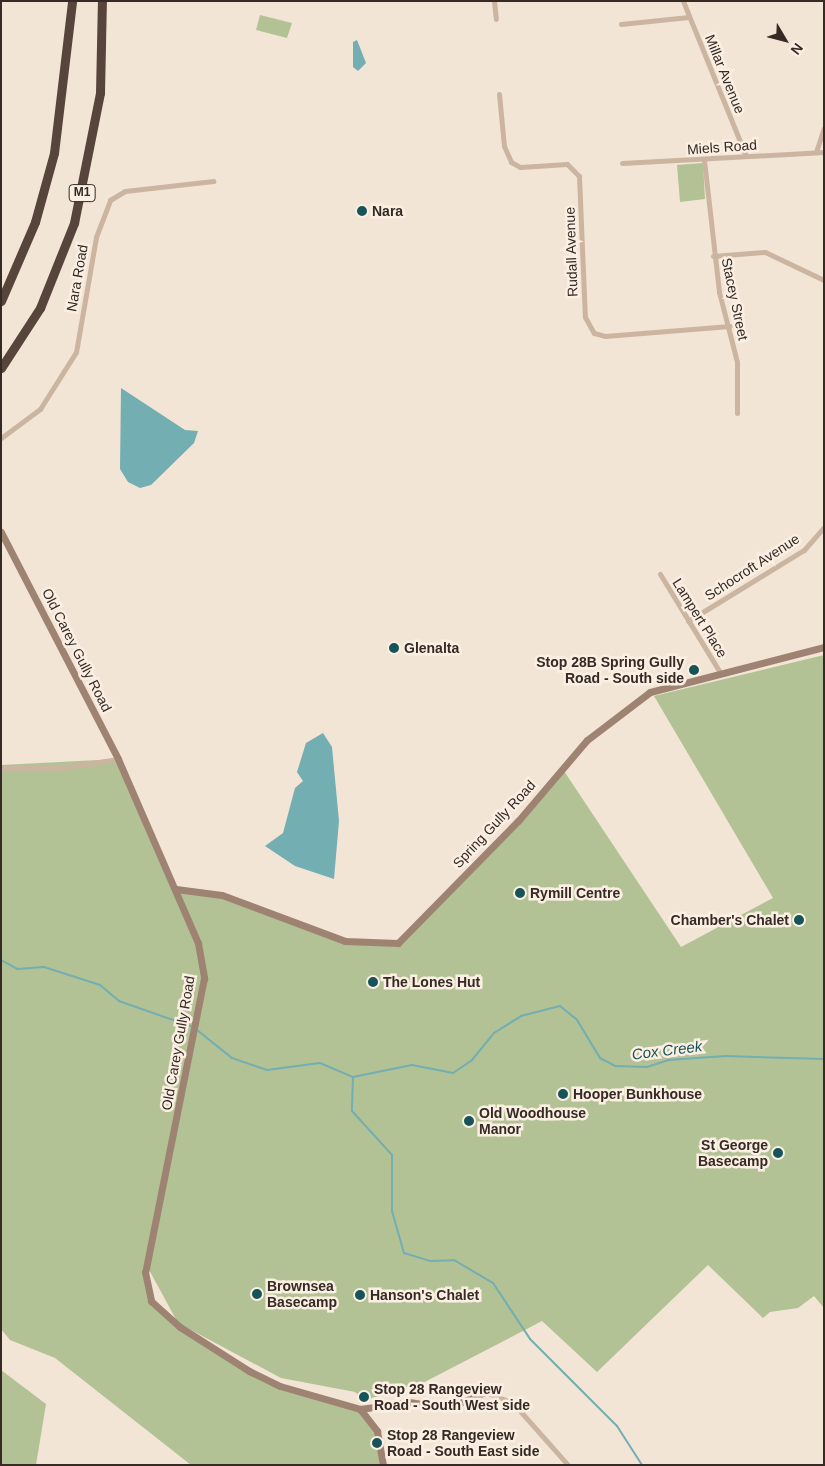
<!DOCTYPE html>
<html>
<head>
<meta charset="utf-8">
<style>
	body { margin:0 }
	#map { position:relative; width:825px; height:1466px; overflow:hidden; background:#f3e5d5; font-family:Helvetica,sans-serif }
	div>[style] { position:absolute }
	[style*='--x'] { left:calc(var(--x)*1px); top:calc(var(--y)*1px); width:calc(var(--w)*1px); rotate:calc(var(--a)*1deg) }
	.green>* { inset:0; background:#b2c295 }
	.water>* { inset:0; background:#72aeb2 }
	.stream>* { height:2px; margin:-1px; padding:0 1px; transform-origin:1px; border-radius:1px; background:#72aeb2 }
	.street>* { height:5px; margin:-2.5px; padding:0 2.5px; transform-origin:2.5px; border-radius:2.5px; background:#cbb5a1 }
	.secondary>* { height:7px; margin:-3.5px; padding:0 3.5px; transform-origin:3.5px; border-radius:3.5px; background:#9f8372 }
	.highway>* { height:9px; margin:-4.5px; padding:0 4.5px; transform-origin:4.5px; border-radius:4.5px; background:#57443b }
	.dots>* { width:14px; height:14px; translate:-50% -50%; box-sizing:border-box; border:2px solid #faefe2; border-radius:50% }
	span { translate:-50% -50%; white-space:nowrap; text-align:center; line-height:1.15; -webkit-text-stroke:5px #faefe2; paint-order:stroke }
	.shield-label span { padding:1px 4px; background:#faefe2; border:1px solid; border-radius:4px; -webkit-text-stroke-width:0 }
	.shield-label { font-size:12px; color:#352a24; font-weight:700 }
	.street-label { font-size:14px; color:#352a24 }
	.poi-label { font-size:14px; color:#352a24; font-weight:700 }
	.left { translate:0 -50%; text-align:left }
	.right { translate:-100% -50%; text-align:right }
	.water-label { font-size:15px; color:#175459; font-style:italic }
	.frame { position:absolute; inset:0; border:2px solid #352a24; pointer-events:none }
	.north { position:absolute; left:760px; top:15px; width:50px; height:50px; -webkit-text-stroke:4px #faefe2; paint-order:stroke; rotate:127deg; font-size:14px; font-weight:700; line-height:20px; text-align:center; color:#352a24 }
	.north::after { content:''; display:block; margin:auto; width:18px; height:22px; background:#352a24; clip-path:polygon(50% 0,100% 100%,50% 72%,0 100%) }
</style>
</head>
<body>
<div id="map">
	<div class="green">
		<i style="clip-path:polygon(260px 15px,292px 23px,287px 38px,256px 30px)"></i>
		<i style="clip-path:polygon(703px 163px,705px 199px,680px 202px,677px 165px)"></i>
		<i style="clip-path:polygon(824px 655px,824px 1308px,814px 1296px,798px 1308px,770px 1312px,763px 1318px,708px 1265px,597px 1372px,542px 1321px,415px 1387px,365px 1400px,355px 1392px,281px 1378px,178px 1323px,148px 1268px,151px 1301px,180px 1327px,280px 1386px,361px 1410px,377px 1431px,383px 1465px,191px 1465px,55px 1358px,10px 1340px,1px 1329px,1px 765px,118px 759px,176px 889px,222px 895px,345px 941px,398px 943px,518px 821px,562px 768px,681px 947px,773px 898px,654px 696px)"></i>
		<i style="clip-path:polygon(1px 1370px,46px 1404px,36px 1465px,1px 1465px)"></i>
	</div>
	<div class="water">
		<i style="clip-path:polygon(357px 40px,366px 63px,358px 71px,353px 67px,353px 42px)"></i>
		<i style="clip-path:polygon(121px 388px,185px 430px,198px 431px,194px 443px,151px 485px,140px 488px,128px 482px,120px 469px)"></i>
		<i style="clip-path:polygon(323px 733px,332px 747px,339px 821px,334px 879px,295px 866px,265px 846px,283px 833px,295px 788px,303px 781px,297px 772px,306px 743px)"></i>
	</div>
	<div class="stream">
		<i style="--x:1;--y:960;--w:18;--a:29"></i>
		<i style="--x:17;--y:969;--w:27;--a:-4"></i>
		<i style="--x:44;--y:967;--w:59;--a:17.8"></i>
		<i style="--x:100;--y:985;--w:25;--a:40"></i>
		<i style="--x:119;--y:1001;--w:78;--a:19.4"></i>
		<i style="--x:197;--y:1030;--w:45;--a:38.7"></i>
		<i style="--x:232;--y:1058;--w:37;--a:19"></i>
		<i style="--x:267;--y:1070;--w:53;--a:-7.5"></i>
		<i style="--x:320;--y:1063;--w:36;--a:23"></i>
		<i style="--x:353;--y:1077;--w:60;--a:-11.5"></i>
		<i style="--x:412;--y:1065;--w:42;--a:11"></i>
		<i style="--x:453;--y:1073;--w:23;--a:-34"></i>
		<i style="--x:472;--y:1060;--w:35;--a:-51"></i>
		<i style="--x:494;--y:1033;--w:32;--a:-32"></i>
		<i style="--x:521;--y:1016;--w:40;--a:-14.4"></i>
		<i style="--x:560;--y:1006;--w:22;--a:39"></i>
		<i style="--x:577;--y:1020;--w:44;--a:58.8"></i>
		<i style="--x:600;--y:1058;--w:17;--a:28"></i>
		<i style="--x:615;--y:1066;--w:32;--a:2"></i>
		<i style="--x:647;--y:1067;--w:22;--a:-18"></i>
		<i style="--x:668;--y:1060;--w:58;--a:-3.9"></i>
		<i style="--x:726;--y:1056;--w:98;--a:1.8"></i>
		<i style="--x:353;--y:1077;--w:34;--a:92"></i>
		<i style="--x:352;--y:1111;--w:59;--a:47.7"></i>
		<i style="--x:392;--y:1155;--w:56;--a:90"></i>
		<i style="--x:392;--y:1211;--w:44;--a:74.1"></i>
		<i style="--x:404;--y:1253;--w:27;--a:17"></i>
		<i style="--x:430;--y:1261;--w:24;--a:-2"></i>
		<i style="--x:454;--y:1260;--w:45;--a:30.5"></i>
		<i style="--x:493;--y:1283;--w:67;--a:56.5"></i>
		<i style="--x:530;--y:1339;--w:123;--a:45"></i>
		<i style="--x:617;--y:1426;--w:46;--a:57.3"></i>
	</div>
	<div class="street">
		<i style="--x:494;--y:1;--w:18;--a:84"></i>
		<i style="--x:683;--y:1;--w:167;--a:67.9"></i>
		<i style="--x:621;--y:24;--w:68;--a:-5.9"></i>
		<i style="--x:499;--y:94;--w:52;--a:84.5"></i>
		<i style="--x:504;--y:146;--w:17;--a:66"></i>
		<i style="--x:511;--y:162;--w:10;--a:29"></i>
		<i style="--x:520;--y:167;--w:47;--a:-3.7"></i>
		<i style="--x:567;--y:164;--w:17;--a:45"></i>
		<i style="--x:579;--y:176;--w:141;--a:87.6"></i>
		<i style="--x:585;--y:317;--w:18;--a:61"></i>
		<i style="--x:594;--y:333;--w:11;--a:15"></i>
		<i style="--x:605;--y:336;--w:125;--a:-4.6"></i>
		<i style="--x:816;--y:152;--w:25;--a:-72"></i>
		<i style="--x:704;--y:160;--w:133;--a:83.5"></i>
		<i style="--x:719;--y:292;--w:72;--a:75.6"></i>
		<i style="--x:737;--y:362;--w:51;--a:90"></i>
		<i style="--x:622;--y:163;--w:202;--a:-3.1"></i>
		<i style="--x:713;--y:256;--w:52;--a:-4.4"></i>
		<i style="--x:765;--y:252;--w:65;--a:25.4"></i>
		<i style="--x:1;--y:438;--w:49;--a:-36.6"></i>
		<i style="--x:40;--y:409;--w:67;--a:-57.7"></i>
		<i style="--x:76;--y:352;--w:117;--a:-80.1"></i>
		<i style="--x:96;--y:237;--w:40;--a:-69"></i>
		<i style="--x:110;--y:200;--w:17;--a:-31"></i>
		<i style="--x:125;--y:191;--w:89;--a:-6.5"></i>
		<i style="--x:660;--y:574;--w:117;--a:58.6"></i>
		<i style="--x:688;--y:621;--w:136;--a:-31.5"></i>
		<i style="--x:804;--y:550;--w:30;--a:-49"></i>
		<i style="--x:1;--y:768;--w:58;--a:0"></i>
		<i style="--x:59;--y:768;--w:60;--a:-8.7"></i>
		<i style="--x:485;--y:1392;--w:30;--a:21"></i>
		<i style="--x:513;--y:1403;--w:83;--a:48.4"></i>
	</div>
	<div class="secondary">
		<i style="--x:1;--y:532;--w:255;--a:62.7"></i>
		<i style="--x:118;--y:759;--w:201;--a:66.5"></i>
		<i style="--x:198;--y:943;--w:36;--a:80"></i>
		<i style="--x:204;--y:978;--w:300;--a:101.3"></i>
		<i style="--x:145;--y:1272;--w:30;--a:78"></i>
		<i style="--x:151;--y:1301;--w:39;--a:42"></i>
		<i style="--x:180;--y:1327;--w:82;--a:32.5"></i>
		<i style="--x:249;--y:1371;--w:34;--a:26"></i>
		<i style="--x:280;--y:1386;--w:83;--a:16"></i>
		<i style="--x:360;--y:1409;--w:28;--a:52"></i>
		<i style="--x:377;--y:1431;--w:35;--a:80"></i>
		<i style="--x:176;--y:889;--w:46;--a:7.4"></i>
		<i style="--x:222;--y:895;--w:131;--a:20.5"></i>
		<i style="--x:345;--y:941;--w:53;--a:2.2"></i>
		<i style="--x:398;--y:943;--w:171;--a:-45.5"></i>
		<i style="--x:518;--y:821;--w:106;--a:-49.6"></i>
		<i style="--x:587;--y:740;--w:79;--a:-37.3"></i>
		<i style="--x:650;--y:692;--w:180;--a:-14.5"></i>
		<i style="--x:360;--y:1409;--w:49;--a:-8.1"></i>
		<i style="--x:409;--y:1402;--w:39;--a:9"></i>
		<i style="--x:448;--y:1408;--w:40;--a:-23.4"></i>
	</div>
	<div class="highway">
		<i style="--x:1;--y:301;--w:86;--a:-66.7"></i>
		<i style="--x:35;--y:222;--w:72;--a:-74.6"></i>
		<i style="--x:54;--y:153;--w:153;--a:-83.2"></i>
		<i style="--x:1;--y:368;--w:72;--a:-57"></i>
		<i style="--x:40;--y:308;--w:92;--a:-68.2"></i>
		<i style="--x:74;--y:223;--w:133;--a:-78.7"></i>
		<i style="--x:100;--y:93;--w:92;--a:-88.8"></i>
	</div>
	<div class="dots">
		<i style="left:362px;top:211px;background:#175459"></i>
		<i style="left:394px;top:648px;background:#175459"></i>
		<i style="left:694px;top:670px;background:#175459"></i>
		<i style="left:520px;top:893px;background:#175459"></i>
		<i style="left:799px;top:920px;background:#175459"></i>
		<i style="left:373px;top:982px;background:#175459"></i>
		<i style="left:563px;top:1094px;background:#175459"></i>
		<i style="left:469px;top:1121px;background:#175459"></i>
		<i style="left:778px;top:1153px;background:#175459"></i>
		<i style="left:257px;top:1294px;background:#175459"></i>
		<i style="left:360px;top:1295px;background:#175459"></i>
		<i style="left:364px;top:1397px;background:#175459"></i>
		<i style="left:377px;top:1443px;background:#175459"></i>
	</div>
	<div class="shield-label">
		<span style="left:82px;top:193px">M1</span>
	</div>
	<div class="street-label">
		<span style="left:725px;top:74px;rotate:68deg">Millar Avenue</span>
		<span style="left:722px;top:147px;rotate:-4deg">Miels Road</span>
		<span style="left:571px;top:252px;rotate:-92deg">Rudall Avenue</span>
		<span style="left:77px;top:278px;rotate:-80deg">Nara Road</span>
		<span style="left:735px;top:299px;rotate:78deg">Stacey Street</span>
		<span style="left:752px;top:567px;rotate:-33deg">Schocroft Avenue</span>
		<span style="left:700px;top:618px;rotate:58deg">Lampert Place</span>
		<span style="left:77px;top:650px;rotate:63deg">Old Carey Gully Road</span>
		<span style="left:494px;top:824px;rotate:-47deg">Spring Gully Road</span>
		<span style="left:178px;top:1043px;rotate:-80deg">Old Carey Gully Road</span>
	</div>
	<div class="poi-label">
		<span class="left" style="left:372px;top:211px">Nara</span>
		<span class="left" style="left:404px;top:648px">Glenalta</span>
		<span class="right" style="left:684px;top:670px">Stop 28B Spring Gully<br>Road - South side</span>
		<span class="left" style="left:530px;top:893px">Rymill Centre</span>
		<span class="right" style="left:789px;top:920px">Chamber's Chalet</span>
		<span class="left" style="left:383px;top:982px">The Lones Hut</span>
		<span class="left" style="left:573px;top:1094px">Hooper Bunkhouse</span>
		<span class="left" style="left:479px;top:1121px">Old Woodhouse<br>Manor</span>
		<span class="right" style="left:768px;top:1153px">St George<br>Basecamp</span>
		<span class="left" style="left:267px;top:1294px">Brownsea<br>Basecamp</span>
		<span class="left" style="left:370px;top:1295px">Hanson's Chalet</span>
		<span class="left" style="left:374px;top:1397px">Stop 28 Rangeview<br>Road - South West side</span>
		<span class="left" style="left:387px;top:1443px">Stop 28 Rangeview<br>Road - South East side</span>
	</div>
	<div class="water-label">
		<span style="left:667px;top:1050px;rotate:-7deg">Cox Creek</span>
	</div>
	<div class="frame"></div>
	<div class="north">N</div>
</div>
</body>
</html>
